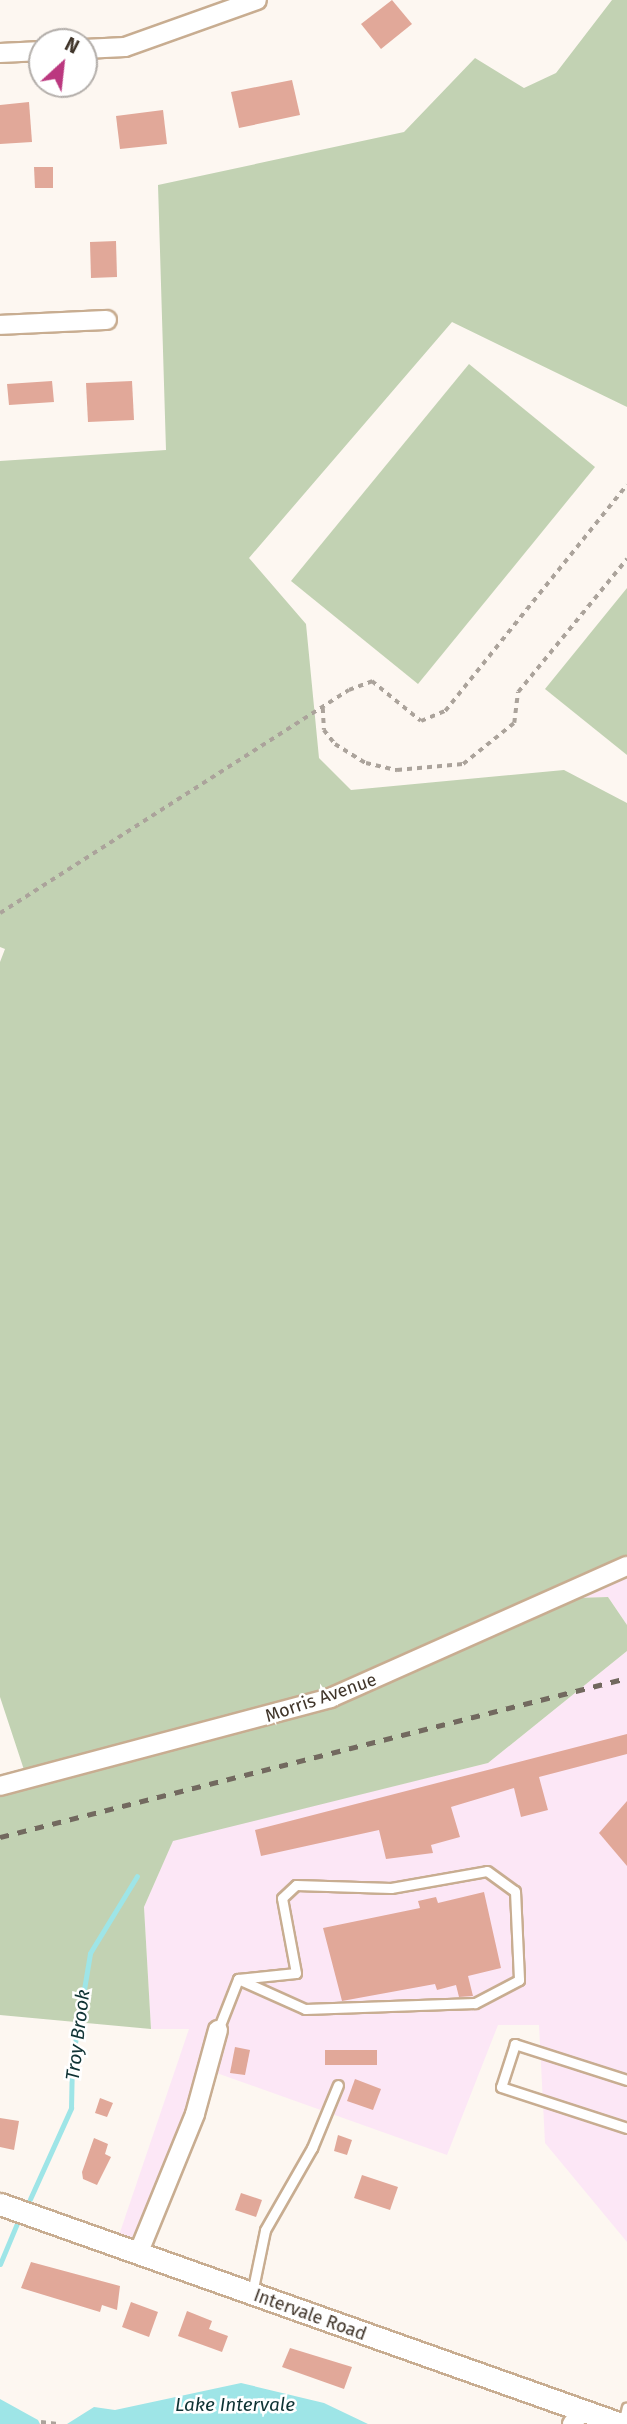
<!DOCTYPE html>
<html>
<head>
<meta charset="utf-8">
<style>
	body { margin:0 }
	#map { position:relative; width:627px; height:2424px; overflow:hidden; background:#fdf7f1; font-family:"Fira Sans",sans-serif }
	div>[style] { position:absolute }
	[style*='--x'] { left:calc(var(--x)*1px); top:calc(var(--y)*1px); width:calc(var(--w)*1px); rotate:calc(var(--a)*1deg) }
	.industrial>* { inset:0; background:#fce7f6 }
	.green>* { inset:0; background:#c2d2b3 }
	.water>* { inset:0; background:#9ee5e7 }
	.stream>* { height:5px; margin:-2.5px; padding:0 2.5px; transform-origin:2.5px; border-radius:2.5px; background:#9ee5e7 }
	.building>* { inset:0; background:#e1a899 }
	.path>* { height:3.5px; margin-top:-1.75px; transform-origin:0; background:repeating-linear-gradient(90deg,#aba39b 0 5px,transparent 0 10px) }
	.roads { filter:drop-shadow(2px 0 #c8ad91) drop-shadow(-2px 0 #c8ad91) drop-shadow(0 2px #c8ad91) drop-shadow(0 -2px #c8ad91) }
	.service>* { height:9px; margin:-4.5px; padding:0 4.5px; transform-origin:4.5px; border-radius:4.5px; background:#fff }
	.minor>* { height:18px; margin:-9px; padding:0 9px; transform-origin:9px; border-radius:9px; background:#fff }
	.tertiary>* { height:21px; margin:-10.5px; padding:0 10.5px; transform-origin:10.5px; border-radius:10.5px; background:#fff }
	.rail>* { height:5px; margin-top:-2.5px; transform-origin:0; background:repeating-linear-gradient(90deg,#72695f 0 9px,transparent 0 18px) }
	span { translate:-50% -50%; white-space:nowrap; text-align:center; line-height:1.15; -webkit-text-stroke:5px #fff; paint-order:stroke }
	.street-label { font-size:18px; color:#40352a }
	.water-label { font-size:19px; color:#0f3334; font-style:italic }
	.north { position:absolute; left:28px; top:28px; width:70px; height:70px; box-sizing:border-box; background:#fff; border:2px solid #b3aeaa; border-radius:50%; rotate:27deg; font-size:19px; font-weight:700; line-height:28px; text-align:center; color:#40352a }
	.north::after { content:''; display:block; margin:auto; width:24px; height:32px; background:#bb387f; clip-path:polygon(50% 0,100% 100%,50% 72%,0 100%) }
</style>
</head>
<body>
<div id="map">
	<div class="industrial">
		<i style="clip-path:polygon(627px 1566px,627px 1625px,608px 1597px,540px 1600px)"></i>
		<i style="clip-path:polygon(627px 1651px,627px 2242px,545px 2143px,539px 2025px,498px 2025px,447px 2155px,211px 2071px,148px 2256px,116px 2244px,189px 2029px,151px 2029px,144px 1907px,173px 1840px,488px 1763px)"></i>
	</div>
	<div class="green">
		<i style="clip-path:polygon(612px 0,627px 0,627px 407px,452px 322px,249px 558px,306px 624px,319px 758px,351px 790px,564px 770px,627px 803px,627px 1566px,543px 1599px,608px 1597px,627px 1625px,627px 1651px,488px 1763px,173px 1841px,144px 1907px,151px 2029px,0 2015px,0 1787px,27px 1779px,0 1697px,0 962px,5px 949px,0 947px,0 461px,166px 450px,158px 185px,404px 132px,475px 58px,524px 88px,556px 73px)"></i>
		<i style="clip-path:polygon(469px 364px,595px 467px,418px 684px,291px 581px)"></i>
		<i style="clip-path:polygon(627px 588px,627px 755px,545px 689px)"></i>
	</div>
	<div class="water">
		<i style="clip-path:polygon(241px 2383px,324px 2403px,368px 2424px,67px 2424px,94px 2407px,115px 2410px)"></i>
		<i style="clip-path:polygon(0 2399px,38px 2420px,40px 2424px,0 2424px)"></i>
	</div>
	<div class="stream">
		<i style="--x:30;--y:2199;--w:100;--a:-65.7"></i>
		<i style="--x:71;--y:2108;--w:47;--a:-88.8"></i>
		<i style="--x:72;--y:2061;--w:109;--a:-80.5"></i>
		<i style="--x:90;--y:1953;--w:90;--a:-58.6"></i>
		<i style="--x:0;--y:2264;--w:47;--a:-67.3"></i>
	</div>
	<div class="building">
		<i style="clip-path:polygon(392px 0,412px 24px,381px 49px,361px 24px)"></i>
		<i style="clip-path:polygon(292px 80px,300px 115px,239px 128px,231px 92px)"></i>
		<i style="clip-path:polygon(29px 102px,32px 142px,0 144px,0 105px)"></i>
		<i style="clip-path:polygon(163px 110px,167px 144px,120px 149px,116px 116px)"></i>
		<i style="clip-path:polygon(34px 167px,53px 167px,53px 188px,35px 188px)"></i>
		<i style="clip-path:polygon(116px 241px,117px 277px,91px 278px,90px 242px)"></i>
		<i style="clip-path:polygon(52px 381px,54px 402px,9px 405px,7px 384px)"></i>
		<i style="clip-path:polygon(132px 381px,134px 420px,88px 422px,86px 383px)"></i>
		<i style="clip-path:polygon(627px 1734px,627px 1754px,539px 1777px,548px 1810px,521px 1817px,514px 1788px,451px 1807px,460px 1837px,431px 1845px,433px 1853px,386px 1859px,379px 1830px,261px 1856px,255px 1830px)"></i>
		<i style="clip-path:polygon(627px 1801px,627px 1866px,599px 1833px)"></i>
		<i style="clip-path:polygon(484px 1892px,501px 1968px,468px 1976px,473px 1996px,459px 1997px,456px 1985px,437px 1990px,435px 1984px,342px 2001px,323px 1928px,420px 1908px,418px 1901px,436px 1897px,438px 1903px)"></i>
		<i style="clip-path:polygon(235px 2047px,250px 2050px,245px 2075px,230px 2073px)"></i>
		<i style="clip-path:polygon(325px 2050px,377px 2050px,377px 2065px,325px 2065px)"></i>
		<i style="clip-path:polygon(355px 2079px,381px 2089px,373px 2110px,347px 2101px)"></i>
		<i style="clip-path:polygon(100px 2098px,113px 2103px,107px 2117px,95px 2113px)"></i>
		<i style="clip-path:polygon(0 2118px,19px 2121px,14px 2150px,0 2147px)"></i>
		<i style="clip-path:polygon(338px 2135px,352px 2140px,347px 2155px,334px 2151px)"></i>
		<i style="clip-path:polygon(94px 2138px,108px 2144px,105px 2154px,111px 2157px,97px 2185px,83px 2179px,82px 2172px)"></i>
		<i style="clip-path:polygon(362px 2175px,398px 2187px,390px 2210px,354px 2198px)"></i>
		<i style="clip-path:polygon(241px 2193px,262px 2200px,256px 2217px,235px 2210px)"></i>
		<i style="clip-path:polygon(31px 2262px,120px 2286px,117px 2310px,102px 2305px,100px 2312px,21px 2288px)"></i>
		<i style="clip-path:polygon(131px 2302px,158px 2312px,149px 2337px,122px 2327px)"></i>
		<i style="clip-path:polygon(187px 2311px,212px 2321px,209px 2329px,228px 2336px,222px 2352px,178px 2336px)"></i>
		<i style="clip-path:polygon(290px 2348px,352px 2367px,344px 2389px,282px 2367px)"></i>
	</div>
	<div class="path">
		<i style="--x:323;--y:708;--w:22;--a:87"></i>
		<i style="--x:324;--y:730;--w:18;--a:52"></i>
		<i style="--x:335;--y:744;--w:36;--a:32"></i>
		<i style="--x:366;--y:763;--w:32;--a:13"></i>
		<i style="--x:397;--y:770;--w:66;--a:-5.2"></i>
		<i style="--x:463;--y:764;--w:65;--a:-38.8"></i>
		<i style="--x:514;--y:723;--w:31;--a:-83"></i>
		<i style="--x:518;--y:692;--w:172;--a:-50.7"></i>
		<i style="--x:0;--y:913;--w:414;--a:-32.6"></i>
		<i style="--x:349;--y:690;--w:25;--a:-21"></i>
		<i style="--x:372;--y:681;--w:63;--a:39.2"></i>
		<i style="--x:421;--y:721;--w:26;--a:-23"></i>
		<i style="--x:445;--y:711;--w:290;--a:-51.2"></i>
		<i style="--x:41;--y:2422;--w:17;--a:7"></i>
	</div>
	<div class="roads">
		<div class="service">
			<i style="--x:218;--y:2030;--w:55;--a:-68.6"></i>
			<i style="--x:238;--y:1979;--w:58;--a:-5.9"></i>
			<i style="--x:296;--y:1973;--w:76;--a:-100.6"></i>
			<i style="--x:282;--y:1898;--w:19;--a:-43"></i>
			<i style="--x:296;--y:1885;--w:95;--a:1.8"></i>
			<i style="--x:391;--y:1888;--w:97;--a:-10"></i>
			<i style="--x:487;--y:1871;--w:34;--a:36"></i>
			<i style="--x:515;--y:1891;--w:89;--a:87.4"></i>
			<i style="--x:519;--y:1980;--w:50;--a:152.4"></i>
			<i style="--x:475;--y:2003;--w:170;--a:178"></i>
			<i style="--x:305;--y:2009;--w:73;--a:-155.9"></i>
			<i style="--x:627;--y:2080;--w:118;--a:-162.2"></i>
			<i style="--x:515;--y:2044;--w:45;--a:108"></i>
			<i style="--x:501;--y:2087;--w:133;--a:18"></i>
			<i style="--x:252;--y:2293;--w:64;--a:-78.3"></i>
			<i style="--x:265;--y:2230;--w:95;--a:-60.2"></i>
			<i style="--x:312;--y:2148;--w:68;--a:-67.6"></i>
			<i style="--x:623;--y:2424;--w:17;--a:-77"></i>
		</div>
		<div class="minor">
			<i style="--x:84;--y:49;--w:41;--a:-2.8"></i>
			<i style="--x:125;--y:47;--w:140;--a:-19.6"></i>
			<i style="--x:0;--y:53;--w:42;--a:-2.7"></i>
			<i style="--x:0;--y:325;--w:107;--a:-2.7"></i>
			<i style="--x:0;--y:1786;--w:342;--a:-14.9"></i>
			<i style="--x:330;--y:1698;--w:325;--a:-24"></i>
			<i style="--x:138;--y:2254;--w:151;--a:-67.8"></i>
			<i style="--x:195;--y:2114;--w:87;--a:-74.7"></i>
			<i style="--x:572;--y:2424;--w:16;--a:-52"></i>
		</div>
		<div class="tertiary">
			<i style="--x:0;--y:2204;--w:659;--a:19.51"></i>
		</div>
	</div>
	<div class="rail">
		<i style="--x:0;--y:1837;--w:647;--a:-14.23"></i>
	</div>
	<div class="street-label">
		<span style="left:321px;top:1698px;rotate:-19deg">Morris Avenue</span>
		<span style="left:310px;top:2315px;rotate:20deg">Intervale Road</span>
	</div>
	<div class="water-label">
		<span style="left:78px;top:2035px;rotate:-83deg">Troy Brook</span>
		<span style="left:235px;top:2405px">Lake Intervale</span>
	</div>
	<div class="north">N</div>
</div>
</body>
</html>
